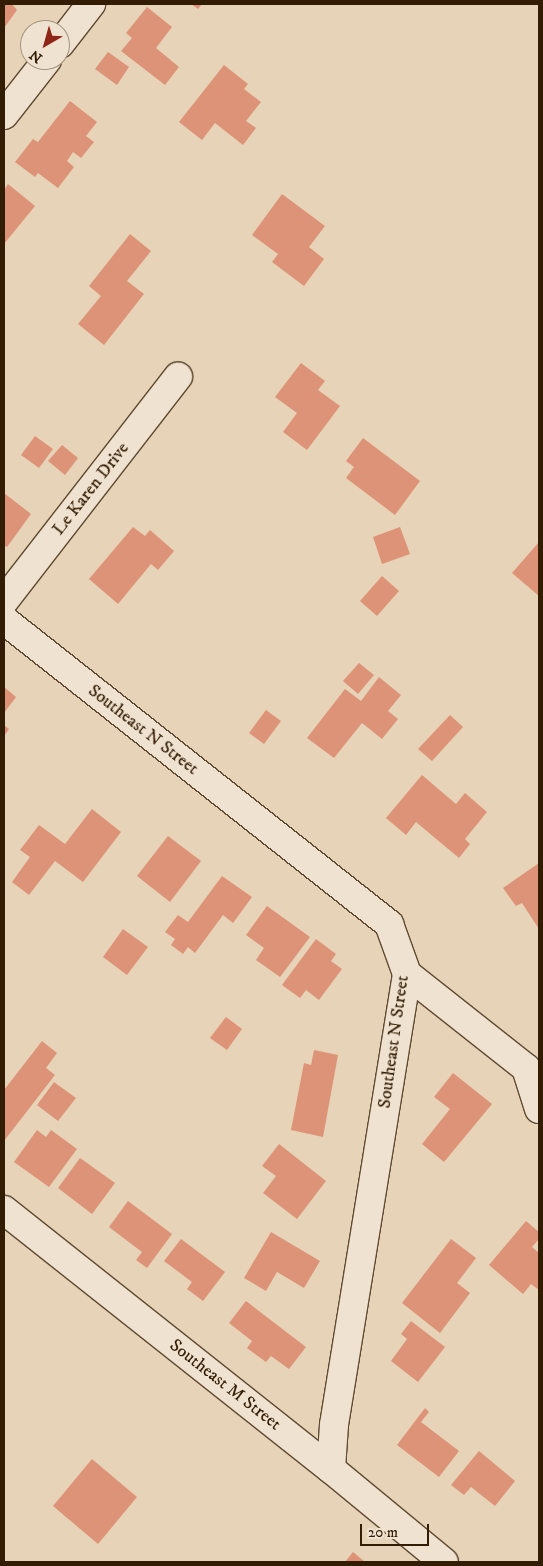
<!DOCTYPE html>
<html>
<head>
<meta charset="utf-8">
<style>
	body { margin:0 }
	#map { position:relative; width:543px; height:1566px; overflow:hidden; background:#e7d3b7; font-family:"IM FELL DW Pica",serif }
	div>[style] { position:absolute }
	[style*='--x'] { left:calc(var(--x)*1px); top:calc(var(--y)*1px); width:calc(var(--w)*1px); rotate:calc(var(--a)*1deg) }
	.building>* { inset:0; background:#dd9377 }
	.roads { filter:drop-shadow(1px 0 #604a31) drop-shadow(-1px 0 #604a31) drop-shadow(0 1px #604a31) drop-shadow(0 -1px #604a31) }
	.minor>* { height:28px; margin:-14px; padding:0 14px; transform-origin:14px; border-radius:14px; background:#efe2d0 }
	span { translate:-50% -50%; white-space:nowrap; text-align:center; line-height:1.15; -webkit-text-stroke:5px #efe2d0; paint-order:stroke }
	.street-label { font-size:18px; color:#331c04 }
	.frame { position:absolute; inset:0; border:5px solid #331c04; pointer-events:none }
	.north { position:absolute; left:20px; top:20px; width:50px; height:50px; box-sizing:border-box; background:#efe2d0; border:1px solid #a4937e; border-radius:50%; rotate:218deg; font-size:14px; font-weight:700; line-height:20px; text-align:center; color:#331c04 }
	.north::after { content:''; display:block; margin:auto; width:18px; height:22px; background:#8f2418; clip-path:polygon(50% 0,100% 100%,50% 72%,0 100%) }
	.scale { position:absolute; left:360px; top:1524px; width:69px; height:22px; box-sizing:border-box; border:2px solid #331c04; border-top:0; padding-left:6px; font-size:15px; line-height:18px; white-space:nowrap; color:#331c04; -webkit-text-stroke:4px #efe2d0; paint-order:stroke }
</style>
</head>
<body>
<div id="map">
	<div class="building">
		<i style="clip-path:polygon(4px 4px,12px 4px,17px 10px,4px 28px)"></i>
		<i style="clip-path:polygon(191px 4px,202px 4px,198px 9px)"></i>
		<i style="clip-path:polygon(147px 7px,172px 27px,156px 48px,179px 67px,165px 85px,121px 51px,132px 38px,126px 33px)"></i>
		<i style="clip-path:polygon(108px 52px,129px 67px,117px 85px,95px 69px)"></i>
		<i style="clip-path:polygon(224px 65px,248px 84px,244px 89px,261px 102px,246px 121px,256px 128px,243px 145px,215px 123px,202px 140px,179px 122px)"></i>
		<i style="clip-path:polygon(70px 101px,97px 122px,86px 136px,94px 142px,81px 158px,73px 152px,67px 161px,74px 167px,58px 188px,38px 173px,35px 177px,15px 162px,33px 139px,38px 142px)"></i>
		<i style="clip-path:polygon(8px 184px,35px 206px,4px 244px,4px 190px)"></i>
		<i style="clip-path:polygon(282px 194px,325px 226px,309px 247px,324px 259px,304px 286px,272px 262px,278px 254px,252px 235px)"></i>
		<i style="clip-path:polygon(130px 234px,151px 251px,127px 281px,144px 294px,104px 345px,78px 324px,101px 296px,89px 286px)"></i>
		<i style="clip-path:polygon(301px 363px,325px 381px,318px 390px,340px 406px,307px 450px,283px 432px,297px 413px,275px 397px)"></i>
		<i style="clip-path:polygon(35px 436px,53px 449px,39px 468px,21px 455px)"></i>
		<i style="clip-path:polygon(363px 438px,420px 481px,395px 515px,346px 478px,354px 467px,346px 461px)"></i>
		<i style="clip-path:polygon(62px 445px,78px 458px,65px 475px,48px 461px)"></i>
		<i style="clip-path:polygon(4px 493px,31px 514px,7px 547px,4px 545px)"></i>
		<i style="clip-path:polygon(133px 527px,145px 536px,150px 530px,174px 551px,158px 570px,151px 564px,118px 604px,89px 579px)"></i>
		<i style="clip-path:polygon(400px 527px,410px 554px,382px 564px,373px 537px)"></i>
		<i style="clip-path:polygon(539px 542px,539px 596px,512px 573px)"></i>
		<i style="clip-path:polygon(382px 576px,399px 591px,377px 616px,360px 601px)"></i>
		<i style="clip-path:polygon(359px 663px,374px 675px,358px 694px,343px 681px)"></i>
		<i style="clip-path:polygon(379px 677px,401px 695px,388px 711px,398px 719px,382px 739px,362px 723px,334px 758px,307px 738px,345px 689px,361px 701px)"></i>
		<i style="clip-path:polygon(4px 687px,16px 697px,4px 713px)"></i>
		<i style="clip-path:polygon(266px 710px,281px 721px,264px 744px,249px 733px)"></i>
		<i style="clip-path:polygon(450px 715px,463px 727px,432px 761px,418px 749px)"></i>
		<i style="clip-path:polygon(4px 725px,9px 729px,4px 736px)"></i>
		<i style="clip-path:polygon(422px 775px,456px 804px,465px 793px,487px 812px,465px 839px,470px 844px,459px 858px,416px 822px,406px 835px,386px 818px)"></i>
		<i style="clip-path:polygon(92px 809px,121px 832px,83px 882px,55px 861px,29px 895px,12px 882px,30px 857px,20px 850px,39px 825px,65px 844px)"></i>
		<i style="clip-path:polygon(168px 836px,201px 861px,170px 902px,137px 876px)"></i>
		<i style="clip-path:polygon(539px 863px,539px 929px,522px 903px,516px 906px,503px 888px)"></i>
		<i style="clip-path:polygon(222px 876px,252px 897px,233px 923px,223px 915px,195px 953px,188px 947px,183px 954px,171px 945px,175px 939px,165px 932px,178px 915px,188px 922px)"></i>
		<i style="clip-path:polygon(267px 906px,310px 937px,280px 977px,256px 960px,264px 948px,246px 935px)"></i>
		<i style="clip-path:polygon(123px 929px,148px 947px,127px 975px,103px 957px)"></i>
		<i style="clip-path:polygon(316px 939px,336px 954px,331px 961px,342px 969px,319px 1000px,306px 990px,300px 998px,282px 985px)"></i>
		<i style="clip-path:polygon(226px 1017px,242px 1029px,227px 1050px,210px 1038px)"></i>
		<i style="clip-path:polygon(42px 1041px,57px 1053px,46px 1068px,55px 1075px,4px 1141px,4px 1090px)"></i>
		<i style="clip-path:polygon(314px 1050px,338px 1055px,323px 1137px,291px 1130px,304px 1063px,311px 1065px)"></i>
		<i style="clip-path:polygon(453px 1073px,492px 1104px,444px 1162px,422px 1144px,450px 1109px,434px 1097px)"></i>
		<i style="clip-path:polygon(54px 1082px,76px 1098px,58px 1121px,37px 1105px)"></i>
		<i style="clip-path:polygon(37px 1130px,46px 1137px,51px 1130px,77px 1149px,49px 1187px,14px 1162px)"></i>
		<i style="clip-path:polygon(279px 1144px,326px 1181px,297px 1219px,263px 1193px,276px 1176px,262px 1166px)"></i>
		<i style="clip-path:polygon(80px 1158px,115px 1183px,92px 1214px,58px 1188px)"></i>
		<i style="clip-path:polygon(128px 1201px,172px 1234px,147px 1268px,136px 1260px,142px 1252px,109px 1227px)"></i>
		<i style="clip-path:polygon(526px 1221px,539px 1232px,539px 1239px,532px 1247px,539px 1253px,539px 1290px,531px 1284px,523px 1294px,489px 1265px)"></i>
		<i style="clip-path:polygon(271px 1232px,320px 1261px,304px 1288px,277px 1272px,266px 1291px,244px 1278px)"></i>
		<i style="clip-path:polygon(181px 1239px,225px 1272px,203px 1301px,187px 1289px,192px 1282px,164px 1261px)"></i>
		<i style="clip-path:polygon(451px 1239px,476px 1258px,457px 1283px,470px 1293px,440px 1333px,402px 1303px)"></i>
		<i style="clip-path:polygon(246px 1301px,306px 1347px,289px 1369px,271px 1356px,266px 1362px,247px 1348px,252px 1341px,229px 1323px)"></i>
		<i style="clip-path:polygon(411px 1321px,445px 1347px,418px 1382px,391px 1361px,407px 1339px,401px 1334px)"></i>
		<i style="clip-path:polygon(425px 1408px,429px 1412px,421px 1422px,459px 1451px,439px 1477px,397px 1445px)"></i>
		<i style="clip-path:polygon(479px 1451px,515px 1481px,495px 1506px,471px 1487px,464px 1495px,451px 1485px)"></i>
		<i style="clip-path:polygon(92px 1459px,137px 1497px,98px 1544px,53px 1506px)"></i>
		<i style="clip-path:polygon(353px 1552px,365px 1562px,345px 1562px)"></i>
	</div>
	<div class="roads">
		<div class="minor">
			<i style="--x:60;--y:44;--w:51;--a:-52.2"></i>
			<i style="--x:4;--y:115;--w:70;--a:-52"></i>
			<i style="--x:4;--y:601;--w:284;--a:-52.2"></i>
			<i style="--x:4;--y:620;--w:491;--a:38.3"></i>
			<i style="--x:389;--y:924;--w:53;--a:70.2"></i>
			<i style="--x:407;--y:974;--w:457;--a:99.2"></i>
			<i style="--x:334;--y:1425;--w:44;--a:93.9"></i>
			<i style="--x:407;--y:974;--w:152;--a:38.3"></i>
			<i style="--x:526;--y:1068;--w:43;--a:72.4"></i>
			<i style="--x:4;--y:1210;--w:417;--a:38.4"></i>
			<i style="--x:331;--y:1469;--w:146;--a:39.5"></i>
		</div>
	</div>
	<div class="street-label">
		<span style="left:91px;top:489px;rotate:-52deg">Le Karen Drive</span>
		<span style="left:143px;top:730px;rotate:38deg">Southeast N Street</span>
		<span style="left:394px;top:1042px;rotate:-82deg">Southeast N Street</span>
		<span style="left:225px;top:1385px;rotate:38deg">Southeast M Street</span>
	</div>
	<div class="frame"></div>
	<div class="north">N</div>
	<div class="scale">20 m</div>
</div>
</body>
</html>
